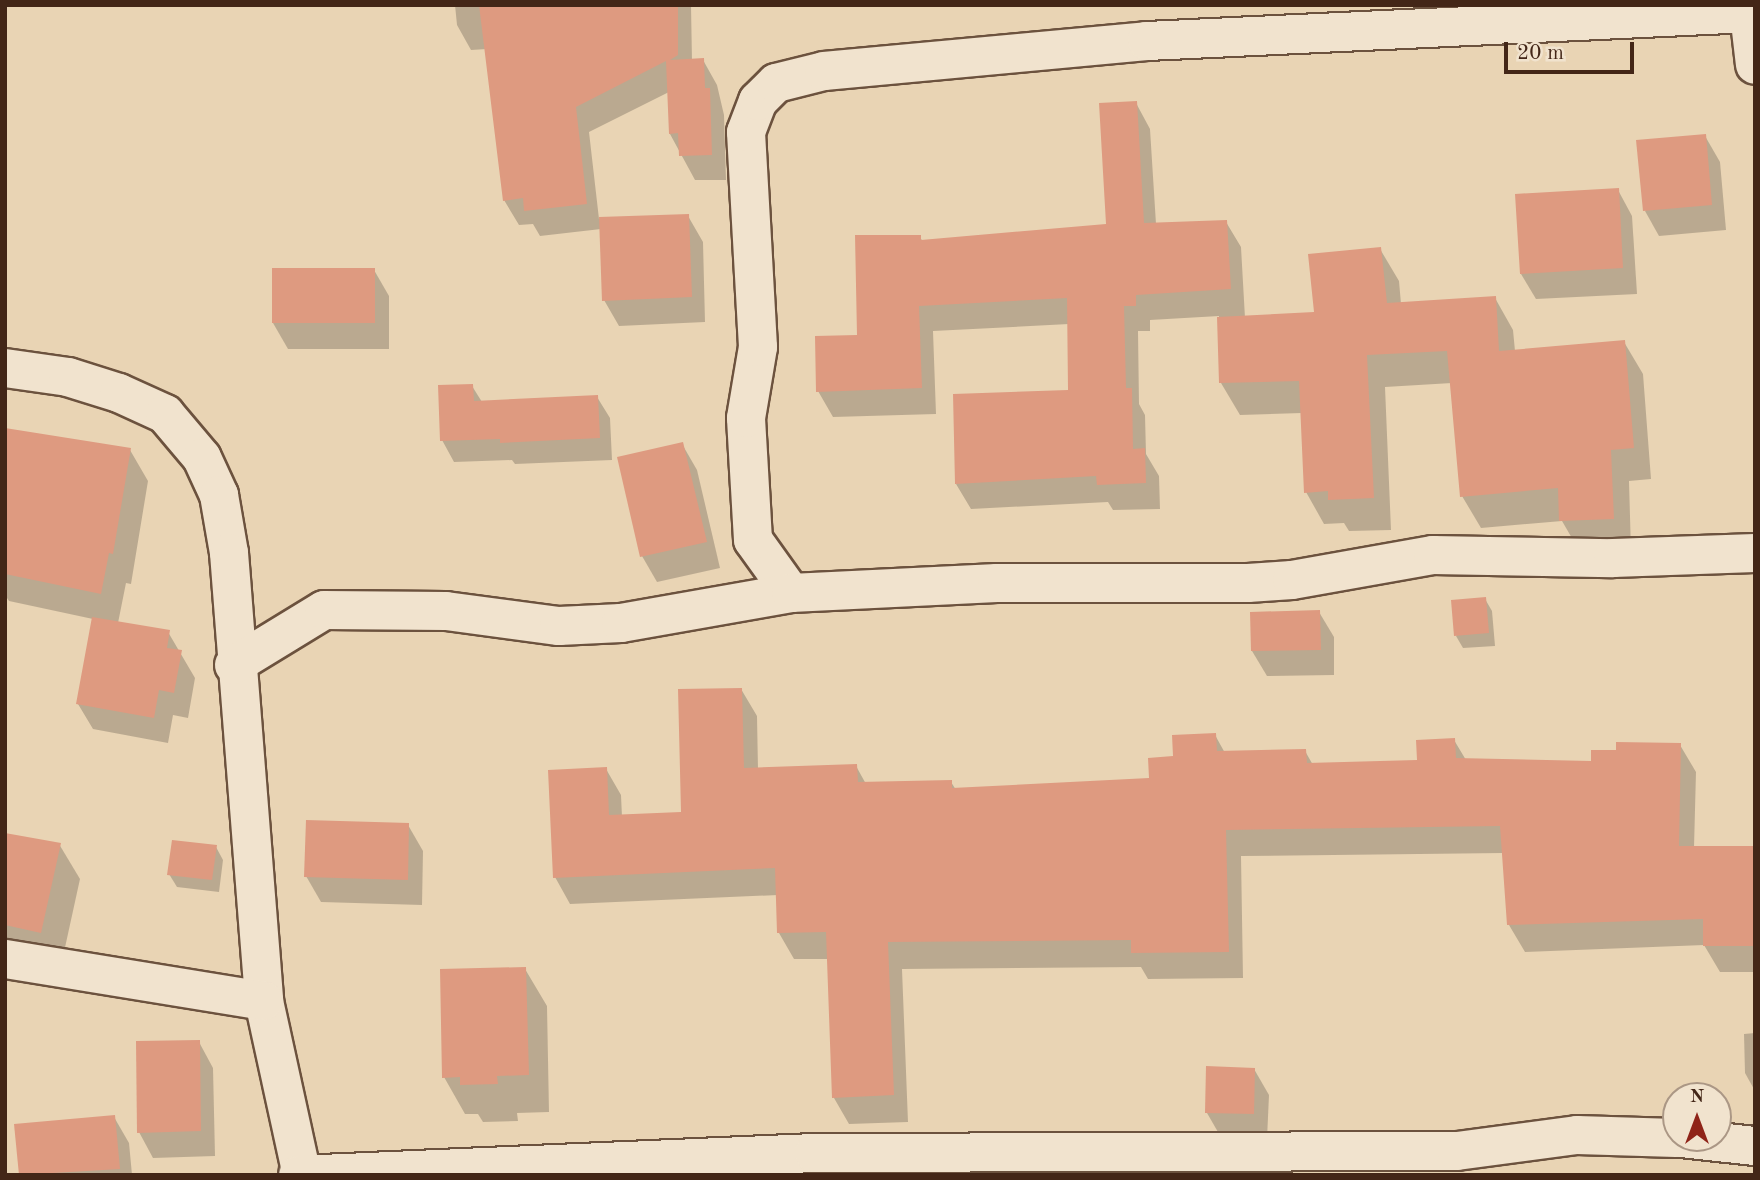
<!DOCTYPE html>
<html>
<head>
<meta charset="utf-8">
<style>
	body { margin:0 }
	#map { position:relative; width:1760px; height:1180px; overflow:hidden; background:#e9d4b4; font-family:"Old Standard TT",serif }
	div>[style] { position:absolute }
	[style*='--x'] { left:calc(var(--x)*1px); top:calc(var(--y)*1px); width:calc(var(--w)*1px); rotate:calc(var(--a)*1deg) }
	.shadow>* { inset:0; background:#0003 }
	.building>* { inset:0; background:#de9a80 }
	.roads { filter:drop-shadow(2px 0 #6c523e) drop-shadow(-2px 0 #6c523e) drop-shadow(0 2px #6c523e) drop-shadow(0 -2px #6c523e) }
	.minor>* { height:38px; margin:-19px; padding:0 19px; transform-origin:19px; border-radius:19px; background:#f1e3ce }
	span { translate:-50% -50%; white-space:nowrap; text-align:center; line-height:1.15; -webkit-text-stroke:5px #f1e3ce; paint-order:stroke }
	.frame { position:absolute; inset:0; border:7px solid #432617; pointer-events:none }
	.north { position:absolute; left:1662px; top:1082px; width:70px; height:70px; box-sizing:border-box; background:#f1e3ce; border:2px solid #ab9785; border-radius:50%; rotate:0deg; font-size:19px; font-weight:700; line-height:28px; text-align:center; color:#432617 }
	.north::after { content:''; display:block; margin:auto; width:24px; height:32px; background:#8f2418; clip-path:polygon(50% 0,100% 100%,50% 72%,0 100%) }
	.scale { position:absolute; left:1504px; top:42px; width:130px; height:32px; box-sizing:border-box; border:4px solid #432617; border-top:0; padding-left:9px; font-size:21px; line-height:24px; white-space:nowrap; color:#432617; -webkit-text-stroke:5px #f1e3ce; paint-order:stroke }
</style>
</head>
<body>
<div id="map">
	<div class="shadow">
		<i style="clip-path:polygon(455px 5px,691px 5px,692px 61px,703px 60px,717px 85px,724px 115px,726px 180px,695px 180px,670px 134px,669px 92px,589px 132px,599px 219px,688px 216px,703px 242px,705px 322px,619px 326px,604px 300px,601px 229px,540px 236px,533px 224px,519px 225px,504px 200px,487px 49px,471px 50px,457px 25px)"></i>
		<i style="clip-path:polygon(1136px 103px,1150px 129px,1156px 224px,1226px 222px,1241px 247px,1245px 318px,1316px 314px,1380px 249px,1399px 281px,1401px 304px,1495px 298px,1513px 330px,1515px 351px,1624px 342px,1643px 374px,1651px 479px,1629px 481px,1631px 551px,1580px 552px,1562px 521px,1481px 528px,1462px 496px,1452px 383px,1385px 387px,1391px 530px,1349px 531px,1344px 523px,1324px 524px,1306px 492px,1302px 413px,1240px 415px,1221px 383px,1219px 316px,1150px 320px,1150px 331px,1138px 331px,1139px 404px,1145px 415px,1146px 454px,1159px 476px,1160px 509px,1113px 510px,1108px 502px,971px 509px,956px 484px,1068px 391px,1069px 324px,933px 331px,936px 414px,833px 417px,818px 391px,859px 336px,920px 237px,923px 242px,1108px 226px)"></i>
		<i style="clip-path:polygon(1705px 136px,1720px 162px,1726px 230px,1659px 236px,1645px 211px)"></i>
		<i style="clip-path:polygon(1618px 190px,1632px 216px,1637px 294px,1536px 299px,1521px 274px)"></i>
		<i style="clip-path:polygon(374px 270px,389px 296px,389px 349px,288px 349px,273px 323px)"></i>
		<i style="clip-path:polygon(472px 386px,482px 402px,597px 397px,610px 418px,612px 460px,515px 464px,512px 460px,454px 462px,442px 440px)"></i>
		<i style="clip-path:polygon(5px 430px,130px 450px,148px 481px,131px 584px,126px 583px,118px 623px,168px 632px,195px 678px,188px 718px,173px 715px,168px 743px,93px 729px,78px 704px,93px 619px,9px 601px,5px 595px)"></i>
		<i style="clip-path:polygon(682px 444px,697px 470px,720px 568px,657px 582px,642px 556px)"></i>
		<i style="clip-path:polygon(1485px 599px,1492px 611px,1495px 646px,1463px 648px,1456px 636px)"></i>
		<i style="clip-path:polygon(1319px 612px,1334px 637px,1334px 675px,1267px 676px,1252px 651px)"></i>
		<i style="clip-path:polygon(741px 689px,757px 716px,758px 769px,856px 766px,866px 784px,951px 782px,956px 790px,1151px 779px,1175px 758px,1215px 735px,1225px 753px,1305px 751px,1313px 765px,1419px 762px,1454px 740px,1466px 760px,1592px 763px,1618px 752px,1680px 745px,1696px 772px,1694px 848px,1755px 848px,1755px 972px,1720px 972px,1704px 945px,1525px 952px,1509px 925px,1504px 853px,1241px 856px,1243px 978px,1148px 979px,1141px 967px,902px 969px,908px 1122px,849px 1124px,834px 1098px,829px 959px,794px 959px,779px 933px,778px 895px,570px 904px,555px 877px,606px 769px,621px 795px,622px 817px,683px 814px)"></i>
		<i style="clip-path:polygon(408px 825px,423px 851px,422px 905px,321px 902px,306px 876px)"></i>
		<i style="clip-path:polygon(5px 834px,59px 844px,80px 879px,64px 952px,5px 942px)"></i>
		<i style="clip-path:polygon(216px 847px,223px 860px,219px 892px,177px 887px,169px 874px)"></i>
		<i style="clip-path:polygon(525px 969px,547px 1006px,549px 1112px,517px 1113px,518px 1121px,483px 1122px,478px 1114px,465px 1114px,444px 1077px)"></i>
		<i style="clip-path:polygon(1755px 1033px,1755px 1091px,1745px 1073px,1744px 1034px)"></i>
		<i style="clip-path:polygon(199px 1042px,213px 1068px,215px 1156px,153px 1158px,139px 1132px)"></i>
		<i style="clip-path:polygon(1254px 1069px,1269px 1095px,1267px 1139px,1222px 1139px,1207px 1113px)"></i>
		<i style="clip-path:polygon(114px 1117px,129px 1143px,132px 1175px,21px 1175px)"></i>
	</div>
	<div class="building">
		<i style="clip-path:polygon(479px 5px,678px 5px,678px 55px,670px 60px,704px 58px,705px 88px,710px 88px,712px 155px,679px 156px,678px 133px,669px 134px,666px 61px,576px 107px,587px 204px,524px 211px,523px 198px,503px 201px)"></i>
		<i style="clip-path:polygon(1137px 101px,1144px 223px,1227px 220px,1231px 289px,1136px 295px,1136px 306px,1124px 306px,1126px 388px,1132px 388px,1133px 449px,1145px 448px,1146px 483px,1097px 485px,1096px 476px,955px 484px,953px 394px,1068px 390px,1067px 298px,919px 306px,922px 388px,816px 392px,815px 336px,857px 335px,855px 235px,921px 235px,921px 240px,1106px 224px,1099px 103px)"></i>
		<i style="clip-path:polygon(1706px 134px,1712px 205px,1643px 211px,1636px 140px)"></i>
		<i style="clip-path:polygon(1619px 188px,1623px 268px,1520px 274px,1515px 194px)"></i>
		<i style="clip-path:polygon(689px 214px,692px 297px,602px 301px,599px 217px)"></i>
		<i style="clip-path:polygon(1381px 247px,1387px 303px,1496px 296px,1499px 351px,1625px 340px,1634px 448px,1611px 450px,1614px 519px,1559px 521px,1558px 488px,1460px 497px,1447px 351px,1367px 355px,1374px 498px,1328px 500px,1328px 491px,1304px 493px,1299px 381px,1219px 383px,1217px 317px,1314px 312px,1308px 254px)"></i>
		<i style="clip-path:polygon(272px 268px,375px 268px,375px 323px,272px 323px)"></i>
		<i style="clip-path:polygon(473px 384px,474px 401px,598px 395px,600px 438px,500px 443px,500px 439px,440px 441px,438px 385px)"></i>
		<i style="clip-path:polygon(5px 428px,131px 448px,113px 554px,109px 553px,101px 594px,5px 574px)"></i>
		<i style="clip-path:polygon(683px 442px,707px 542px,640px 557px,617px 457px)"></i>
		<i style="clip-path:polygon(1486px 597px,1489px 633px,1454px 636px,1451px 600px)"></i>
		<i style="clip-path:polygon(1320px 610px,1321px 650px,1251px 651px,1250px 612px)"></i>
		<i style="clip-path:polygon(92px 617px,170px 630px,167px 648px,182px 650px,174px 693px,159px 690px,154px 718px,76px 704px)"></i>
		<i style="clip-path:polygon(742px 688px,744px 768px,857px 764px,858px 782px,952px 780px,952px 788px,1149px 778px,1148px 758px,1173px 756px,1172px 735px,1216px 733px,1217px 751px,1306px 749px,1307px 763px,1417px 760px,1416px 740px,1455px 738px,1456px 758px,1591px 761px,1591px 750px,1616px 750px,1616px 742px,1681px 743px,1679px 846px,1755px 846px,1755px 946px,1703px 946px,1703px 919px,1507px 925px,1500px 826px,1226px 830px,1229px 952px,1131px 953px,1131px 940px,888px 942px,894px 1095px,832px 1098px,826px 932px,777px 933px,775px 868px,553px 878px,548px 770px,607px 767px,609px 815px,681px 812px,678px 689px)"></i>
		<i style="clip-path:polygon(306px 820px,409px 823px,408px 880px,304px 877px)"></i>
		<i style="clip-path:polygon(5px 833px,61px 843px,41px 933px,5px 925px)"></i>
		<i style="clip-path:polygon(172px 840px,217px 845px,212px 880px,167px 875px)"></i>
		<i style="clip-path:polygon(526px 967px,529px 1075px,497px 1076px,498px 1084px,460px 1085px,460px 1077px,442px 1078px,440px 969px)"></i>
		<i style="clip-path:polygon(200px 1040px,201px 1131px,137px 1133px,136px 1041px)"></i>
		<i style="clip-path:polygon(1206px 1066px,1255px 1068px,1254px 1114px,1205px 1113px)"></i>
		<i style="clip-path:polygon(115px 1115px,120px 1169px,19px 1175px,14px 1124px)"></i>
	</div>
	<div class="roads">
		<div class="minor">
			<i style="--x:1755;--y:12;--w:6;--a:171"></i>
			<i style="--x:1749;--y:13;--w:52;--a:83.4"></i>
			<i style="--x:5;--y:368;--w:64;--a:8.1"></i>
			<i style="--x:68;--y:377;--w:53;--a:17.4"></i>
			<i style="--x:119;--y:393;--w:51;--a:24.5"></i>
			<i style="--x:165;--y:414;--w:57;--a:49.9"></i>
			<i style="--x:202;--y:458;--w:41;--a:65.3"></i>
			<i style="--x:219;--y:495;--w:59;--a:80.2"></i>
			<i style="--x:229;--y:553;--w:449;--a:85.5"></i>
			<i style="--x:264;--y:1001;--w:174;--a:77.7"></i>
			<i style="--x:791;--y:593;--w:65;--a:-125.6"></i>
			<i style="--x:753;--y:540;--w:122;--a:-93.3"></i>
			<i style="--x:746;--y:418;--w:72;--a:-80.4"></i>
			<i style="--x:758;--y:347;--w:215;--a:-93.2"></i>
			<i style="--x:746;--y:132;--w:33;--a:-69"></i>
			<i style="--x:758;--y:101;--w:25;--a:-45"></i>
			<i style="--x:776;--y:83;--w:49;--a:-14"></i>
			<i style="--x:824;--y:71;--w:324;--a:-5.3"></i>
			<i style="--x:1147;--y:41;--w:603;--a:-2.66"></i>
			<i style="--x:234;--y:665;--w:105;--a:-31.4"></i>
			<i style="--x:324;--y:610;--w:122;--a:0.5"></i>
			<i style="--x:446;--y:611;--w:114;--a:7.6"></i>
			<i style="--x:559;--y:626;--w:62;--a:-2.8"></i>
			<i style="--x:621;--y:623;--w:173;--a:-10"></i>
			<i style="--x:791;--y:593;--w:206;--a:-2.8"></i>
			<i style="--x:997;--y:583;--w:251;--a:0"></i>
			<i style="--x:1248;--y:583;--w:44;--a:-3.9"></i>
			<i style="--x:1292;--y:580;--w:143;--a:-10.1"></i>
			<i style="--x:1433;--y:555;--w:180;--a:1"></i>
			<i style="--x:1613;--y:558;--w:142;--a:-2"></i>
			<i style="--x:5;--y:959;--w:262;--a:9.2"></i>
			<i style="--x:1681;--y:1138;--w:74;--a:6.2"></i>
			<i style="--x:298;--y:1175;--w:516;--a:-2.44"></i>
			<i style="--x:814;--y:1153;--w:643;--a:-0.18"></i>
			<i style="--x:1457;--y:1151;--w:121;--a:-7.6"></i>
			<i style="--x:1577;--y:1135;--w:99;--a:1.7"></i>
		</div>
	</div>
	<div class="frame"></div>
	<div class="north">N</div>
	<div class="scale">20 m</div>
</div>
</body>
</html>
